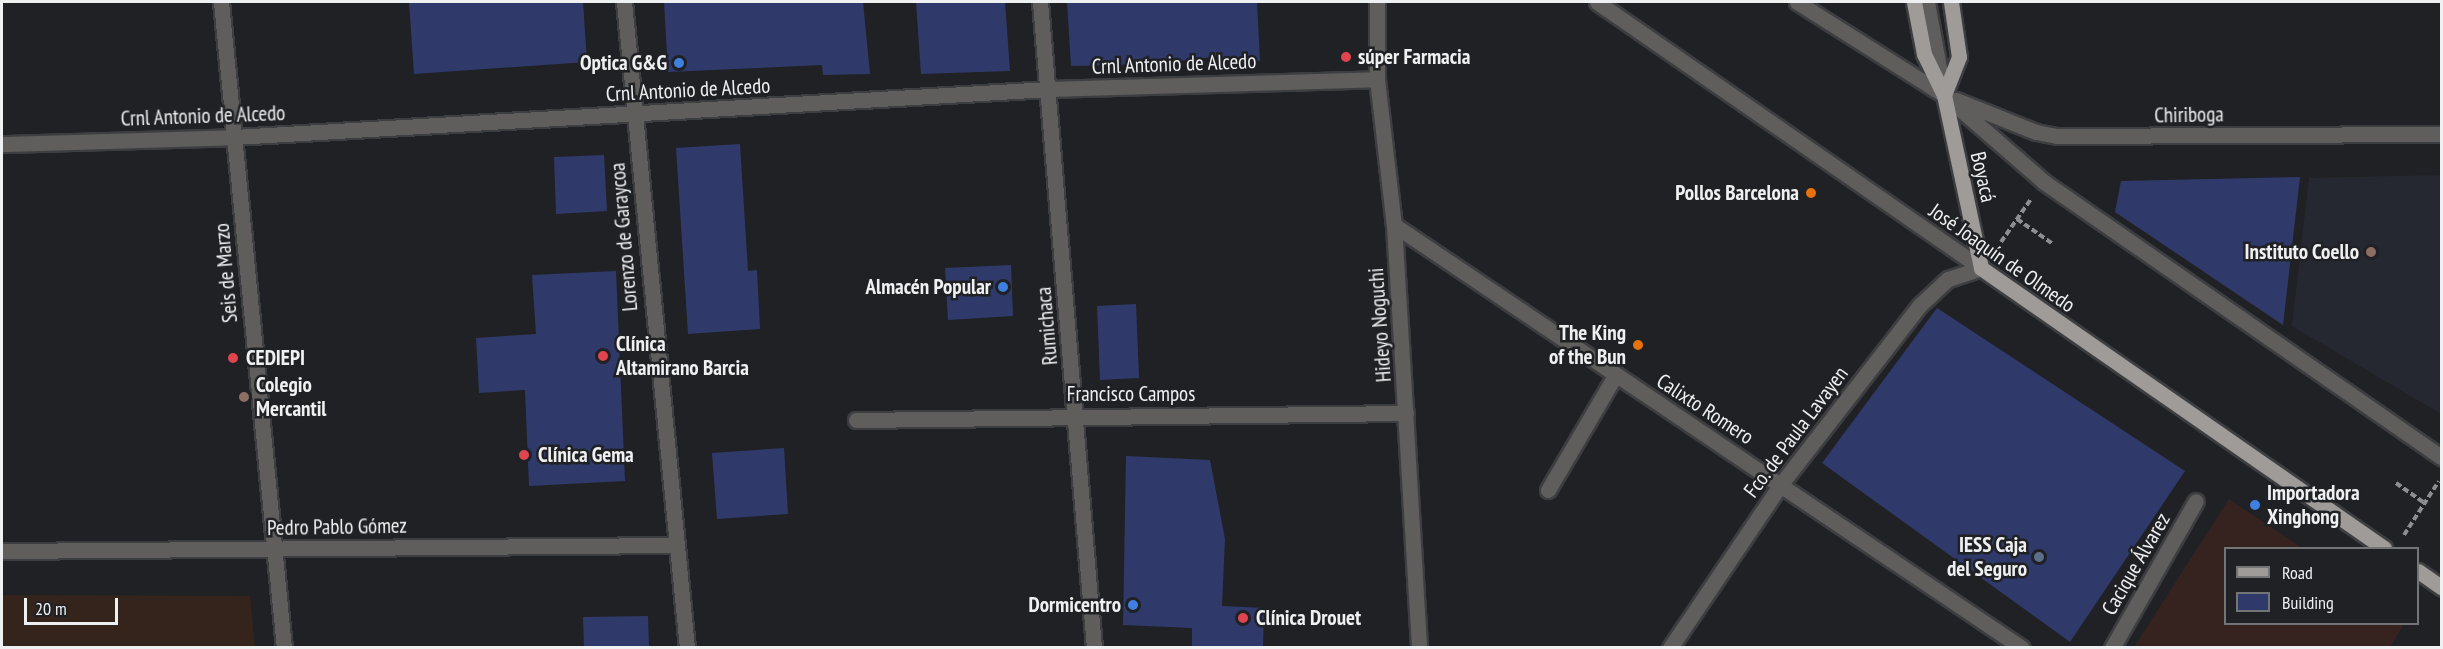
<!DOCTYPE html>
<html>
<head>
<meta charset="utf-8">
<style>
	body { margin:0 }
	#map { position:relative; width:2443px; height:649px; overflow:hidden; background:#202124; font-family:"PT Sans Narrow",sans-serif }
	div>[style] { position:absolute }
	[style*='--x'] { left:calc(var(--x)*1px); top:calc(var(--y)*1px); width:calc(var(--w)*1px); rotate:calc(var(--a)*1deg) }
	.commercial>* { inset:0; background:#362320 }
	.built>* { inset:0; background:#262831 }
	.medical>* { inset:0; background:#35241b }
	.building>* { inset:0; background:#2f3a6b }
	.path>* { height:4px; margin-top:-2px; transform-origin:0; background:repeating-linear-gradient(90deg,#8d8e90 0 6px,transparent 0 9px) }
	.roads { filter:drop-shadow(2px 0 #3d3e41) drop-shadow(-2px 0 #3d3e41) drop-shadow(0 2px #3d3e41) drop-shadow(0 -2px #3d3e41) }
	.minor>* { height:15px; margin:-7.5px; padding:0 7.5px; transform-origin:7.5px; border-radius:7.5px; background:#605e5d }
	.major>* { height:15px; margin:-7.5px; padding:0 7.5px; transform-origin:7.5px; border-radius:7.5px; background:#9e9b99 }
	.dots>* { width:16px; height:16px; translate:-50% -50%; box-sizing:border-box; border:3px solid #202124; border-radius:50% }
	span { translate:-50% -50%; white-space:nowrap; text-align:center; line-height:1.15; -webkit-text-stroke:5px #202124; paint-order:stroke }
	.poi-label { font-size:21px; color:#eff0f2; font-weight:700 }
	.left { translate:0 -50%; text-align:left }
	.right { translate:-100% -50%; text-align:right }
	.street-label { font-size:21px; color:#eff0f2 }
	.frame { position:absolute; inset:0; border:3px solid #eff0f2; pointer-events:none }
	.legend { position:absolute; left:2224px; top:547px; width:195px; height:78px; box-sizing:border-box; background:#202124; border:2px solid #737476; margin:0; padding:8px 10px; list-style:none; font-size:18px; color:#eff0f2 }
	.legend li { display:flex; align-items:center; gap:12px; height:30px }
	.legend b { width:30px; border:2px solid #737476 }
	.scale { position:absolute; left:24px; top:598px; width:94px; height:27px; box-sizing:border-box; border:3px solid #eff0f2; border-top:0; padding-left:8px; font-size:18px; line-height:21px; white-space:nowrap; color:#eff0f2; -webkit-text-stroke:4px #202124; paint-order:stroke }
</style>
</head>
<body>
<div id="map">
	<div class="commercial">
		<i style="clip-path:polygon(2229px 499px,2302px 548px,2226px 548px,2226px 624px,2404px 624px,2390px 647px,2134px 647px)"></i>
	</div>
	<div class="built">
		<i style="clip-path:polygon(2441px 175px,2442px 175px,2441px 414px,2292px 326px,2309px 178px)"></i>
	</div>
	<div class="medical">
		<i style="clip-path:polygon(2px 595px,250px 596px,255px 647px,2px 647px)"></i>
	</div>
	<div class="building">
		<i style="clip-path:polygon(409px 2px,583px 2px,587px 62px,414px 74px)"></i>
		<i style="clip-path:polygon(664px 2px,863px 2px,870px 74px,823px 75px,822px 65px,668px 72px)"></i>
		<i style="clip-path:polygon(916px 2px,1005px 2px,1010px 71px,921px 74px)"></i>
		<i style="clip-path:polygon(1067px 2px,1257px 2px,1260px 61px,1221px 63px,1221px 56px,1154px 64px,1071px 66px)"></i>
		<i style="clip-path:polygon(740px 144px,748px 271px,757px 270px,760px 329px,688px 334px,676px 148px)"></i>
		<i style="clip-path:polygon(604px 155px,607px 211px,556px 214px,554px 157px)"></i>
		<i style="clip-path:polygon(2300px 177px,2283px 325px,2115px 212px,2121px 181px)"></i>
		<i style="clip-path:polygon(1011px 265px,1013px 316px,948px 320px,945px 268px)"></i>
		<i style="clip-path:polygon(616px 271px,625px 481px,529px 486px,525px 390px,479px 393px,476px 338px,536px 334px,532px 275px)"></i>
		<i style="clip-path:polygon(1136px 304px,1139px 378px,1100px 380px,1097px 306px)"></i>
		<i style="clip-path:polygon(1937px 308px,2185px 471px,2070px 642px,1822px 463px)"></i>
		<i style="clip-path:polygon(784px 448px,788px 514px,717px 519px,712px 453px)"></i>
		<i style="clip-path:polygon(1126px 456px,1210px 460px,1225px 539px,1222px 606px,1264px 608px,1263px 648px,1192px 648px,1192px 628px,1123px 625px)"></i>
		<i style="clip-path:polygon(648px 616px,649px 648px,584px 648px,583px 617px)"></i>
	</div>
	<div class="path">
		<i style="--x:2017;--y:219;--w:44;--a:34.8"></i>
		<i style="--x:2001;--y:242;--w:52;--a:-55.1"></i>
		<i style="--x:2396;--y:483;--w:35;--a:35"></i>
		<i style="--x:2404;--y:535;--w:64;--a:-57.1"></i>
	</div>
	<div class="roads">
		<div class="minor">
			<i style="--x:221;--y:2;--w:649;--a:84.43"></i>
			<i style="--x:624;--y:2;--w:649;--a:84.43"></i>
			<i style="--x:1040;--y:2;--w:648;--a:85.22"></i>
			<i style="--x:1377;--y:2;--w:77;--a:90"></i>
			<i style="--x:1377;--y:79;--w:147;--a:83.4"></i>
			<i style="--x:1394;--y:225;--w:424;--a:86.6"></i>
			<i style="--x:1597;--y:2;--w:467;--a:34.7"></i>
			<i style="--x:1797;--y:2;--w:174;--a:32.3"></i>
			<i style="--x:1944;--y:95;--w:133;--a:41"></i>
			<i style="--x:2044;--y:182;--w:484;--a:34.7"></i>
			<i style="--x:1927;--y:2;--w:88;--a:79.6"></i>
			<i style="--x:1956;--y:100;--w:86;--a:21.8"></i>
			<i style="--x:2036;--y:132;--w:21;--a:11"></i>
			<i style="--x:2057;--y:136;--w:385;--a:-0.3"></i>
			<i style="--x:2;--y:144;--w:232;--a:-1.7"></i>
			<i style="--x:234;--y:137;--w:815;--a:-3.37"></i>
			<i style="--x:1048;--y:89;--w:329;--a:-1.7"></i>
			<i style="--x:1394;--y:225;--w:757;--a:33.96"></i>
			<i style="--x:856;--y:420;--w:550;--a:-0.73"></i>
			<i style="--x:1548;--y:490;--w:132;--a:-59.6"></i>
			<i style="--x:2;--y:551;--w:672;--a:-0.51"></i>
			<i style="--x:1670;--y:648;--w:198;--a:-55.9"></i>
			<i style="--x:1781;--y:484;--w:227;--a:-52.2"></i>
			<i style="--x:1920;--y:305;--w:38;--a:-43"></i>
			<i style="--x:1948;--y:279;--w:35;--a:-18"></i>
			<i style="--x:2112;--y:648;--w:169;--a:-60.3"></i>
		</div>
		<div class="major">
			<i style="--x:1914;--y:2;--w:53;--a:79.1"></i>
			<i style="--x:1924;--y:54;--w:46;--a:64"></i>
			<i style="--x:1944;--y:95;--w:177;--a:77.9"></i>
			<i style="--x:1981;--y:268;--w:491;--a:34.8"></i>
			<i style="--x:1944;--y:95;--w:41;--a:-68.5"></i>
			<i style="--x:1959;--y:57;--w:56;--a:-98.3"></i>
			<i style="--x:2418;--y:571;--w:29;--a:35"></i>
		</div>
	</div>
	<div class="dots">
		<i style="left:1346px;top:57px;background:#e0444e"></i>
		<i style="left:679px;top:63px;background:#3f7fe0"></i>
		<i style="left:1811px;top:193px;background:#e8710a"></i>
		<i style="left:2371px;top:252px;background:#8d6e63"></i>
		<i style="left:1003px;top:287px;background:#3f7fe0"></i>
		<i style="left:1638px;top:345px;background:#e8710a"></i>
		<i style="left:603px;top:356px;background:#e0444e"></i>
		<i style="left:233px;top:358px;background:#e0444e"></i>
		<i style="left:244px;top:397px;background:#8d6e63"></i>
		<i style="left:524px;top:455px;background:#e0444e"></i>
		<i style="left:2255px;top:505px;background:#3f7fe0"></i>
		<i style="left:2039px;top:557px;background:#5c6f8a"></i>
		<i style="left:1133px;top:605px;background:#3f7fe0"></i>
		<i style="left:1243px;top:618px;background:#e0444e"></i>
	</div>
	<div class="poi-label">
		<span class="left" style="left:1358px;top:57px">súper Farmacia</span>
		<span class="right" style="left:667px;top:63px">Optica G&amp;G</span>
		<span class="right" style="left:1799px;top:193px">Pollos Barcelona</span>
		<span class="right" style="left:2359px;top:252px">Instituto Coello</span>
		<span class="right" style="left:991px;top:287px">Almacén Popular</span>
		<span class="right" style="left:1626px;top:345px">The King<br>of the Bun</span>
		<span class="left" style="left:616px;top:356px">Clínica<br>Altamirano Barcia</span>
		<span class="left" style="left:246px;top:358px">CEDIEPI</span>
		<span class="left" style="left:256px;top:397px">Colegio<br>Mercantil</span>
		<span class="left" style="left:538px;top:455px">Clínica Gema</span>
		<span class="left" style="left:2267px;top:505px">Importadora<br>Xinghong</span>
		<span class="right" style="left:2027px;top:557px">IESS Caja<br>del Seguro</span>
		<span class="right" style="left:1121px;top:605px">Dormicentro</span>
		<span class="left" style="left:1256px;top:618px">Clínica Drouet</span>
	</div>
	<div class="street-label">
		<span style="left:1174px;top:64px;rotate:-2deg">Crnl Antonio de Alcedo</span>
		<span style="left:688px;top:90px;rotate:-3deg">Crnl Antonio de Alcedo</span>
		<span style="left:2189px;top:115px;rotate:-1deg">Chiriboga</span>
		<span style="left:203px;top:116px;rotate:-2deg">Crnl Antonio de Alcedo</span>
		<span style="left:1983px;top:177px;rotate:77deg">Boyacá</span>
		<span style="left:624px;top:237px;rotate:-95deg">Lorenzo de Garaycoa</span>
		<span style="left:2002px;top:258px;rotate:35deg">José Joaquín de Olmedo</span>
		<span style="left:226px;top:273px;rotate:-95deg">Seis de Marzo</span>
		<span style="left:1380px;top:325px;rotate:-94deg">Hideyo Noguchi</span>
		<span style="left:1047px;top:326px;rotate:-95deg">Rumichaca</span>
		<span style="left:1131px;top:394px">Francisco Campos</span>
		<span style="left:1705px;top:409px;rotate:33deg">Calixto Romero</span>
		<span style="left:1796px;top:432px;rotate:-53deg">Fco. de Paula Lavayen</span>
		<span style="left:337px;top:527px;rotate:-1deg">Pedro Pablo Gómez</span>
		<span style="left:2136px;top:564px;rotate:-60deg">Cacique Álvarez</span>
	</div>
	<div class="frame"></div>
	<ul class="legend">
	<li><b style="height:8px;background:#9e9b99"></b>Road</li>
	<li><b style="height:16px;background:#2f3a6b"></b>Building</li>
	</ul>
	<div class="scale">20 m</div>
</div>
</body>
</html>
